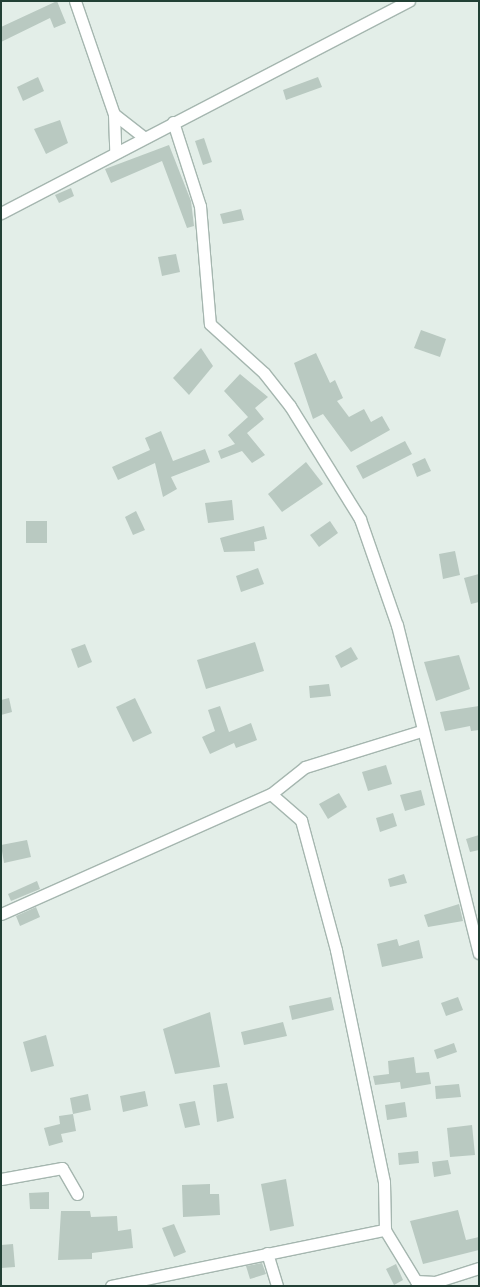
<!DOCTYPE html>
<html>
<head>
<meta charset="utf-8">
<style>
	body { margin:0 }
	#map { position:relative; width:480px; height:1287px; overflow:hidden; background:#e3eee8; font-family:"Titillium Web",sans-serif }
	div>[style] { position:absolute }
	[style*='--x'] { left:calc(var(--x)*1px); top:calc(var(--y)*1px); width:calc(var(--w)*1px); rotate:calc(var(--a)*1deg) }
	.building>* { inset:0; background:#b9c9c1 }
	.roads { filter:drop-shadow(1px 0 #a5b6af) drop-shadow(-1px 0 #a5b6af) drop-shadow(0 1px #a5b6af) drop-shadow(0 -1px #a5b6af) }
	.minor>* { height:11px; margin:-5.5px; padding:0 5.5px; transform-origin:5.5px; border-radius:5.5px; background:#fff }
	span { translate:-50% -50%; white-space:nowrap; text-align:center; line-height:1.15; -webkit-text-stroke:5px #f4faf7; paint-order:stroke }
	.frame { position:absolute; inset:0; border:2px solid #224035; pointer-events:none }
</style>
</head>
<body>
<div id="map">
	<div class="building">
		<i style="clip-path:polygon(57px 1px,66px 23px,54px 28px,50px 18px,1px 42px,1px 27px)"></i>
		<i style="clip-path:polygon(38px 77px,44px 91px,23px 101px,17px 87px)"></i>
		<i style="clip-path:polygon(318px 77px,322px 87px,286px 100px,283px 90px)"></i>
		<i style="clip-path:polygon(60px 120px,68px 143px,46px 154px,34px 129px)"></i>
		<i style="clip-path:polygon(204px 138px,212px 162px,203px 165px,195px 141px)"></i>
		<i style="clip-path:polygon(169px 145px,191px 201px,194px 226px,187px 228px,162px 161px,111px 183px,105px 169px)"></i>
		<i style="clip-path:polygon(71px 188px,74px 196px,59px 203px,55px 195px)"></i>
		<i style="clip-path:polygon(241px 209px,244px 220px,223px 224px,220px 214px)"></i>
		<i style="clip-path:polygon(176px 254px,180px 272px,162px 276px,158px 257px)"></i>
		<i style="clip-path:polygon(421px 330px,446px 339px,440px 357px,414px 348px)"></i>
		<i style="clip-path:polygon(201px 348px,213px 366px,189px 395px,173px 378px)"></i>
		<i style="clip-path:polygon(316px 353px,330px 383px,335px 380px,343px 398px,337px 401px,349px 417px,364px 409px,371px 422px,382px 416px,390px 430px,351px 452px,323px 414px,313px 419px,294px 363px)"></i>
		<i style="clip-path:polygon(240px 374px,268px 397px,255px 408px,264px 419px,247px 433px,265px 455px,252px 463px,242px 451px,221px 459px,218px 451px,235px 444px,228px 435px,248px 417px,224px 391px)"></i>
		<i style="clip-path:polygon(161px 431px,173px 461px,205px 449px,210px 462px,171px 477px,177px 489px,163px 497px,155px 463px,118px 480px,112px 467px,150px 450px,145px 438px)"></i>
		<i style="clip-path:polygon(405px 441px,412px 454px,363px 479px,356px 466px)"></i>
		<i style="clip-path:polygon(425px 458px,431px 471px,417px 477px,412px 464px)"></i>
		<i style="clip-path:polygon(306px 462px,323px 484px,282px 512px,268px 494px)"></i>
		<i style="clip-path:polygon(232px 500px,234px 520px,208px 523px,205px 503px)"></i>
		<i style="clip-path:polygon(136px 511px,145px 530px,133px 535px,125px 517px)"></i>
		<i style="clip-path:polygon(26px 521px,47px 521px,47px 543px,26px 543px)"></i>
		<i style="clip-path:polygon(330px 521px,338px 533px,319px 547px,310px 535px)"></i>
		<i style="clip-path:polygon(264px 526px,267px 539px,254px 542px,255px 551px,224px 552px,220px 538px)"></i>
		<i style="clip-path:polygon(455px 551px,460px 575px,443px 579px,439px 554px)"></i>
		<i style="clip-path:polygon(258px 568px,264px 584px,241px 592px,236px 576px)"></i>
		<i style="clip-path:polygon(479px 574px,479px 602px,471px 604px,464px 578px)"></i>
		<i style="clip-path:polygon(255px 642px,264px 671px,206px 689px,197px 660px)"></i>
		<i style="clip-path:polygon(85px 644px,92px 662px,78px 668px,71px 649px)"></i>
		<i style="clip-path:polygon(351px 647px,358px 659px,341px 668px,335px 656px)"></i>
		<i style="clip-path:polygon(459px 655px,470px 689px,436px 701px,424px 662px)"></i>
		<i style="clip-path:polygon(329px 684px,331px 696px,310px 698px,309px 686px)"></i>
		<i style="clip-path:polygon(9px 698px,12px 712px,1px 715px,1px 700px)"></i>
		<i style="clip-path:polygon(135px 698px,152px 733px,133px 742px,116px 707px)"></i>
		<i style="clip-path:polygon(220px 706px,229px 732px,251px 723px,257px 740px,236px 748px,234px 743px,210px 754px,202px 737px,215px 731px,208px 710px)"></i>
		<i style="clip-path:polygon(479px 706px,479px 730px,471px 731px,470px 726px,445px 731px,440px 712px)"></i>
		<i style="clip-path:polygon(386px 765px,392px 784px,368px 791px,362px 772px)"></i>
		<i style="clip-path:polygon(421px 790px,425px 805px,405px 811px,400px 795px)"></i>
		<i style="clip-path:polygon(339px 793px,347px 807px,328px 819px,319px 804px)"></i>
		<i style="clip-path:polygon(393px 813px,397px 826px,380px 832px,376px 818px)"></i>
		<i style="clip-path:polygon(479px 835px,479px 850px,470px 852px,466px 839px)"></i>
		<i style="clip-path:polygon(27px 840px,31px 857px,4px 863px,1px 845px)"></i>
		<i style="clip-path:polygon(404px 874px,407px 883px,390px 887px,388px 879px)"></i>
		<i style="clip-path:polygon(37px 881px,40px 889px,11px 901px,8px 894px)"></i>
		<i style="clip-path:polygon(459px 904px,463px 921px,428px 927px,424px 915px)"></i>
		<i style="clip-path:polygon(36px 907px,40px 917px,20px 926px,16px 916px)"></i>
		<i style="clip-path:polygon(397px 939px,399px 946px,419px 940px,423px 958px,382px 967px,377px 944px)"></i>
		<i style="clip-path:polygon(331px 997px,334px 1010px,292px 1020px,289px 1006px)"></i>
		<i style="clip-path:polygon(458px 997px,463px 1010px,446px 1016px,441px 1003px)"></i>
		<i style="clip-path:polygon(210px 1012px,220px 1067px,175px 1074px,163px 1029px)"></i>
		<i style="clip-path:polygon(283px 1022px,287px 1036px,244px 1045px,241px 1032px)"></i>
		<i style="clip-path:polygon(46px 1035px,54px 1066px,31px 1072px,23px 1042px)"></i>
		<i style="clip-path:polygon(454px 1043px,457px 1052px,437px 1059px,434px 1050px)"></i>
		<i style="clip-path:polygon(414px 1057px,416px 1073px,429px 1072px,431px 1084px,401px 1089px,400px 1082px,375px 1085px,373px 1076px,389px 1074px,388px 1061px)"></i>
		<i style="clip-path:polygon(227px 1083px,234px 1118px,217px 1122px,213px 1085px)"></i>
		<i style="clip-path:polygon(459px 1084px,461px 1097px,436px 1099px,435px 1086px)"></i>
		<i style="clip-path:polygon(145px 1091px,148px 1106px,123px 1112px,120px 1096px)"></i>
		<i style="clip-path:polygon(88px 1094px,91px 1110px,73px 1114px,70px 1098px)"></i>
		<i style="clip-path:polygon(195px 1101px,200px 1125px,185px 1128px,179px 1104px)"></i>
		<i style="clip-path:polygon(405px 1102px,407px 1117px,387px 1120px,385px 1105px)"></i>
		<i style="clip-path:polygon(73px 1114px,76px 1131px,61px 1134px,63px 1142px,49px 1146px,44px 1128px,60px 1124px,59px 1116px)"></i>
		<i style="clip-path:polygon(472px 1125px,475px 1155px,450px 1157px,447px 1128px)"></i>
		<i style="clip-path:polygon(418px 1151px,419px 1163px,399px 1165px,398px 1153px)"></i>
		<i style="clip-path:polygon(448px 1160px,451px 1174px,434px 1177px,432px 1162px)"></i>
		<i style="clip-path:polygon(286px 1179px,294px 1226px,270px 1231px,261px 1184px)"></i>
		<i style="clip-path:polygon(210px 1184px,210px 1194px,219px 1194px,220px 1215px,183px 1217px,182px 1185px)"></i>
		<i style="clip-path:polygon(49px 1192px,49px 1209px,30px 1209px,29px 1193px)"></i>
		<i style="clip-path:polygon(458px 1210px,466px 1240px,479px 1237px,479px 1250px,423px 1264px,410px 1221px)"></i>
		<i style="clip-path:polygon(61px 1211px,90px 1211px,91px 1217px,117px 1216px,118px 1231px,131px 1229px,133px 1248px,92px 1253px,92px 1259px,58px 1260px)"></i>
		<i style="clip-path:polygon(174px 1224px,186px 1252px,174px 1257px,162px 1228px)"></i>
		<i style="clip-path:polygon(13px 1244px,15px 1267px,1px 1268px,1px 1245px)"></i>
		<i style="clip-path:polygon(262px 1263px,266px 1274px,250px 1279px,246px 1266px)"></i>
		<i style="clip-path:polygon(396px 1264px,403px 1280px,394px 1285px,386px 1269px)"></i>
	</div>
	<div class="roads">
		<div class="minor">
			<i style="--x:75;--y:1;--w:120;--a:71"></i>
			<i style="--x:114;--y:114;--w:37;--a:88"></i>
			<i style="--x:114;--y:114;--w:37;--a:38"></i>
			<i style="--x:173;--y:122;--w:88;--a:72.2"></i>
			<i style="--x:200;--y:206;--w:118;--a:85.2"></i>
			<i style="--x:210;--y:324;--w:73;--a:42.2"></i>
			<i style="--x:264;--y:373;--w:42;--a:51.8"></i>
			<i style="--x:290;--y:406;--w:133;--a:58.2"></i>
			<i style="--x:360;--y:519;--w:112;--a:70.8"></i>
			<i style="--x:397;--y:625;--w:338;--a:76"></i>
			<i style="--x:1;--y:213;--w:460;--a:-27.5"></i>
			<i style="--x:271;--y:794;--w:40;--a:41"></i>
			<i style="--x:301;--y:820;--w:135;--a:74.9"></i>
			<i style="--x:336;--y:950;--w:237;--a:78.3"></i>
			<i style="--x:384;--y:1182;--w:48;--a:88.8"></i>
			<i style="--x:1;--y:914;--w:295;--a:-24"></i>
			<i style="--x:271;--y:794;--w:43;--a:-38.5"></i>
			<i style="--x:305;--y:767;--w:121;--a:-17.2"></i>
			<i style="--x:1;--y:1179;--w:62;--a:-10.2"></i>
			<i style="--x:62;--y:1168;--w:30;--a:60"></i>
			<i style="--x:267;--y:1253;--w:34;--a:73"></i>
			<i style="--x:111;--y:1286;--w:280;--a:-11.6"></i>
			<i style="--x:385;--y:1230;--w:60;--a:58.7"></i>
			<i style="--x:416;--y:1281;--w:19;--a:3"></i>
			<i style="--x:435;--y:1282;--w:46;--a:-17.7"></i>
		</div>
	</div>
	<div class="frame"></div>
</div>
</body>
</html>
